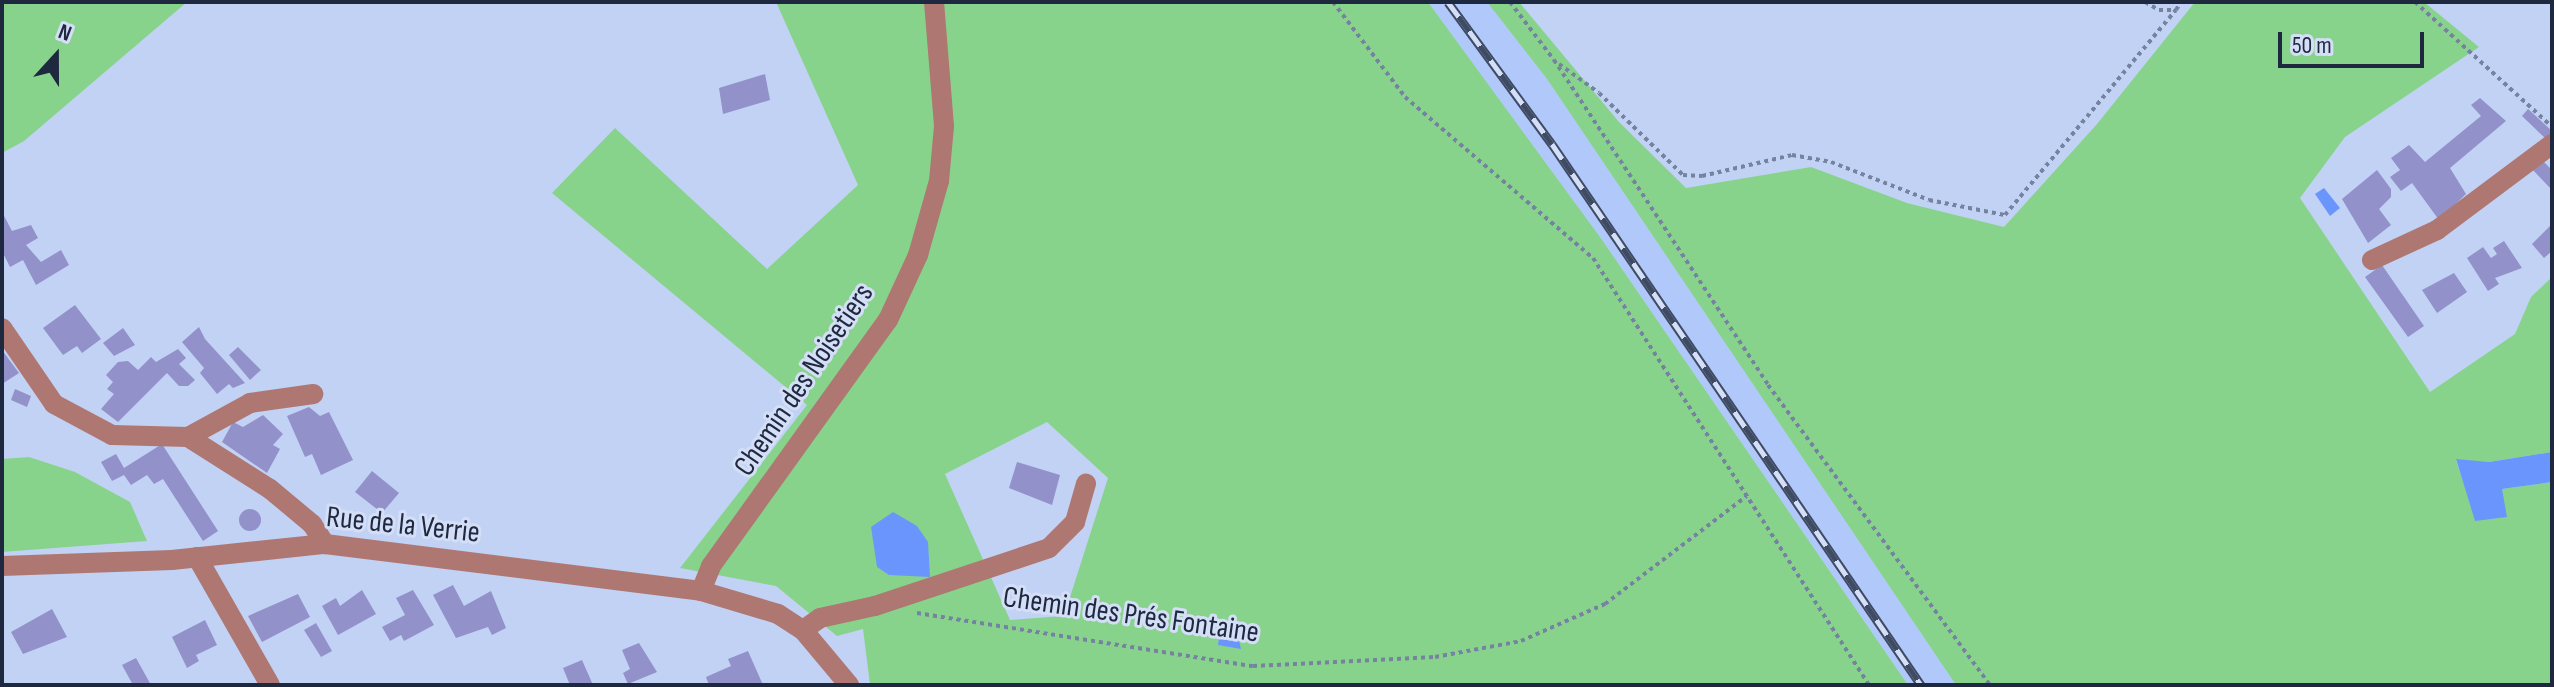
<!DOCTYPE html>
<html>
<head>
<meta charset="utf-8">
<style>
	body { margin:0 }
	#map { position:relative; width:2554px; height:687px; overflow:hidden; background:#c2d2f5; font-family:"Sofia Sans Condensed",sans-serif }
	div>[style] { position:absolute }
	[style*='--x'] { left:calc(var(--x)*1px); top:calc(var(--y)*1px); width:calc(var(--w)*1px); rotate:calc(var(--a)*1deg) }
	.built>* { inset:0; background:#b1c8fb }
	.green>* { inset:0; background:#88d38c }
	.water>* { inset:0; background:#6a95fc }
	.building>* { inset:0; background:#9291ca }
	.round { border-radius:50% }
	.path>* { height:4px; margin-top:-2px; transform-origin:0; background:repeating-linear-gradient(90deg,#7683a0 0 4px,transparent 0 8px) }
	.minor>* { height:20px; margin:-10px; padding:0 10px; transform-origin:10px; border-radius:10px; background:#af7772 }
	.rail>* { height:9px; margin-top:-4.5px; transform-origin:0; background:repeating-linear-gradient(90deg,#d4dff7 0 18px,#3f4a63 0 36px); box-sizing:border-box; border-block:2px solid #3f4a63 }
	span { translate:-50% -50%; white-space:nowrap; text-align:center; line-height:1.15; -webkit-text-stroke:6px #d4dff7; paint-order:stroke }
	.street-label { font-size:30px; color:#1e283e }
	.frame { position:absolute; inset:0; border:4px solid #1e283e; pointer-events:none }
	.north { position:absolute; left:16px; top:16px; width:80px; height:80px; -webkit-text-stroke:6px #d4dff7; paint-order:stroke; rotate:21deg; font-size:22px; font-weight:700; line-height:32px; text-align:center; color:#1e283e }
	.north::after { content:''; display:block; margin:auto; width:28px; height:36px; background:#1e283e; clip-path:polygon(50% 0,100% 100%,50% 72%,0 100%) }
	.scale { position:absolute; left:2278px; top:32px; width:146px; height:36px; box-sizing:border-box; border:4px solid #1e283e; border-top:0; padding-left:10px; font-size:24px; line-height:28px; white-space:nowrap; color:#1e283e; -webkit-text-stroke:6px #d4dff7; paint-order:stroke }
</style>
</head>
<body>
<div id="map">
	<div class="built">
		<i style="clip-path:polygon(1428px 2px,1487px 2px,1547px 79px,1956px 685px,1908px 685px,1600px 237px)"></i>
	</div>
	<div class="green">
		<i style="clip-path:polygon(2px 2px,187px 2px,24px 141px,2px 153px)"></i>
		<i style="clip-path:polygon(evenodd,776px 2px,1428px 2px,1600px 237px,1908px 685px,870px 685px,863px 629px,837px 636px,776px 586px,680px 568px,807px 405px,552px 193px,615px 128px,767px 269px,858px 185px,776px 2px,1047px 422px,1108px 478px,1064px 616px,1010px 620px,945px 474px,1047px 422px)"></i>
		<i style="clip-path:polygon(1487px 2px,1519px 2px,1619px 122px,1686px 188px,1811px 167px,1907px 203px,2004px 227px,2097px 124px,2195px 2px,2424px 2px,2479px 47px,2345px 137px,2300px 198px,2430px 392px,2515px 334px,2531px 297px,2552px 277px,2552px 452px,2489px 462px,2456px 460px,2476px 521px,2502px 489px,2552px 482px,2552px 685px,1956px 685px,1547px 79px)"></i>
		<i style="clip-path:polygon(29px 457px,75px 472px,130px 502px,147px 541px,2px 552px,2px 459px)"></i>
	</div>
	<div class="water">
		<i style="clip-path:polygon(2324px 188px,2340px 208px,2330px 216px,2315px 194px)"></i>
		<i style="clip-path:polygon(2552px 452px,2552px 482px,2502px 489px,2507px 517px,2475px 521px,2456px 459px,2489px 462px)"></i>
		<i style="clip-path:polygon(893px 512px,917px 526px,928px 542px,930px 577px,889px 575px,877px 567px,871px 527px)"></i>
		<i style="clip-path:polygon(1221px 624px,1236px 628px,1241px 649px,1218px 645px)"></i>
	</div>
	<div class="building">
		<i style="clip-path:polygon(765px 74px,770px 100px,723px 114px,719px 88px)"></i>
		<i style="clip-path:polygon(2480px 98px,2506px 121px,2450px 168px,2466px 194px,2439px 220px,2412px 183px,2401px 191px,2390px 177px,2400px 170px,2391px 158px,2409px 145px,2425px 162px,2481px 116px,2471px 105px)"></i>
		<i style="clip-path:polygon(2528px 109px,2552px 131px,2552px 135px,2546px 139px,2522px 116px)"></i>
		<i style="clip-path:polygon(2539px 157px,2552px 170px,2552px 190px,2530px 167px)"></i>
		<i style="clip-path:polygon(2377px 170px,2391px 189px,2391px 197px,2379px 209px,2391px 225px,2368px 243px,2342px 199px)"></i>
		<i style="clip-path:polygon(2px 212px,12px 231px,31px 225px,38px 238px,26px 245px,41px 262px,61px 250px,69px 265px,36px 285px,23px 260px,10px 267px,2px 251px)"></i>
		<i style="clip-path:polygon(2552px 224px,2552px 251px,2544px 258px,2532px 244px)"></i>
		<i style="clip-path:polygon(2504px 241px,2522px 268px,2495px 278px,2499px 284px,2488px 291px,2467px 258px,2483px 247px,2491px 258px,2497px 254px,2493px 248px)"></i>
		<i style="clip-path:polygon(2382px 265px,2424px 326px,2408px 337px,2365px 277px)"></i>
		<i style="clip-path:polygon(2454px 273px,2467px 292px,2437px 313px,2422px 290px)"></i>
		<i style="clip-path:polygon(75px 305px,101px 339px,82px 353px,77px 346px,63px 355px,43px 328px)"></i>
		<i style="clip-path:polygon(199px 327px,205px 339px,245px 383px,233px 388px,229px 384px,217px 394px,200px 373px,204px 368px,182px 342px)"></i>
		<i style="clip-path:polygon(123px 328px,135px 345px,114px 356px,103px 343px)"></i>
		<i style="clip-path:polygon(238px 347px,261px 370px,250px 380px,229px 355px)"></i>
		<i style="clip-path:polygon(178px 349px,186px 358px,179px 364px,195px 380px,188px 386px,179px 386px,167px 373px,118px 422px,101px 409px,114px 394px,107px 389px,113px 382px,106px 375px,118px 362px,128px 361px,138px 370px,151px 357px,156px 362px)"></i>
		<i style="clip-path:polygon(2px 350px,19px 373px,2px 384px)"></i>
		<i style="clip-path:polygon(15px 389px,31px 396px,27px 407px,11px 400px)"></i>
		<i style="clip-path:polygon(309px 407px,320px 416px,329px 412px,353px 460px,321px 475px,312px 454px,305px 457px,287px 416px)"></i>
		<i style="clip-path:polygon(263px 415px,283px 434px,273px 445px,280px 449px,267px 473px,222px 442px,233px 422px,243px 427px)"></i>
		<i style="clip-path:polygon(162px 444px,218px 531px,203px 541px,163px 479px,154px 484px,147px 475px,131px 485px,124px 475px,112px 481px,101px 462px,116px 454px,124px 468px)"></i>
		<i style="clip-path:polygon(1017px 462px,1060px 475px,1052px 505px,1009px 488px)"></i>
		<i style="clip-path:polygon(372px 471px,399px 493px,382px 513px,355px 492px)"></i>
		<i class="round" style="left:239px;top:509px;width:22px;height:22px"></i>
		<i style="clip-path:polygon(453px 585px,464px 606px,491px 591px,506px 628px,492px 635px,488px 627px,456px 638px,433px 595px)"></i>
		<i style="clip-path:polygon(362px 590px,376px 614px,338px 635px,322px 606px,336px 598px,340px 606px)"></i>
		<i style="clip-path:polygon(413px 590px,434px 625px,404px 641px,401px 635px,390px 641px,382px 627px,405px 615px,396px 598px)"></i>
		<i style="clip-path:polygon(298px 594px,310px 617px,262px 642px,248px 616px)"></i>
		<i style="clip-path:polygon(52px 609px,67px 637px,23px 654px,11px 632px)"></i>
		<i style="clip-path:polygon(205px 620px,217px 645px,196px 655px,199px 661px,187px 668px,172px 637px)"></i>
		<i style="clip-path:polygon(316px 623px,332px 651px,321px 657px,304px 630px)"></i>
		<i style="clip-path:polygon(639px 643px,657px 672px,628px 684px,623px 673px,630px 669px,622px 650px)"></i>
		<i style="clip-path:polygon(748px 651px,763px 685px,709px 685px,706px 677px,731px 666px,728px 659px)"></i>
		<i style="clip-path:polygon(136px 658px,151px 685px,133px 685px,122px 665px)"></i>
		<i style="clip-path:polygon(582px 660px,593px 685px,570px 685px,563px 668px)"></i>
	</div>
	<div class="path">
		<i style="--x:1333;--y:2;--w:119;--a:52.8"></i>
		<i style="--x:1405;--y:97;--w:248;--a:40.6"></i>
		<i style="--x:1593;--y:258;--w:508;--a:57.12"></i>
		<i style="--x:1510;--y:2;--w:73;--a:52.8"></i>
		<i style="--x:1554;--y:60;--w:389;--a:56.6"></i>
		<i style="--x:1768;--y:385;--w:373;--a:53.5"></i>
		<i style="--x:2145;--y:2;--w:16;--a:30"></i>
		<i style="--x:2159;--y:10;--w:17;--a:0"></i>
		<i style="--x:2176;--y:10;--w:9;--a:-58"></i>
		<i style="--x:2415;--y:2;--w:183;--a:42.3"></i>
		<i style="--x:1559;--y:64;--w:49;--a:35.9"></i>
		<i style="--x:1599;--y:93;--w:117;--a:44.3"></i>
		<i style="--x:1683;--y:175;--w:19;--a:3"></i>
		<i style="--x:1702;--y:176;--w:92;--a:-13.1"></i>
		<i style="--x:1792;--y:155;--w:40;--a:10"></i>
		<i style="--x:1831;--y:162;--w:105;--a:21.2"></i>
		<i style="--x:1929;--y:200;--w:77;--a:11.2"></i>
		<i style="--x:2005;--y:215;--w:267;--a:-50.2"></i>
		<i style="--x:917;--y:613;--w:340;--a:9"></i>
		<i style="--x:1253;--y:666;--w:182;--a:-2.8"></i>
		<i style="--x:1435;--y:657;--w:87;--a:-10.5"></i>
		<i style="--x:1521;--y:641;--w:92;--a:-23.8"></i>
		<i style="--x:1605;--y:604;--w:178;--a:-37.3"></i>
	</div>
	<div class="minor">
		<i style="--x:2372;--y:260;--w:72;--a:-24.8"></i>
		<i style="--x:2437;--y:230;--w:144;--a:-36.8"></i>
		<i style="--x:2;--y:328;--w:92;--a:55.6"></i>
		<i style="--x:54;--y:404;--w:66;--a:28.1"></i>
		<i style="--x:112;--y:435;--w:76;--a:1.5"></i>
		<i style="--x:188;--y:437;--w:97;--a:32.4"></i>
		<i style="--x:270;--y:489;--w:55;--a:39.8"></i>
		<i style="--x:312;--y:524;--w:24;--a:57"></i>
		<i style="--x:188;--y:437;--w:71;--a:-28.7"></i>
		<i style="--x:250;--y:403;--w:64;--a:-8.1"></i>
		<i style="--x:197;--y:557;--w:147;--a:60.3"></i>
		<i style="--x:2;--y:566;--w:170;--a:-2"></i>
		<i style="--x:172;--y:560;--w:154;--a:-6"></i>
		<i style="--x:325;--y:544;--w:379;--a:7.1"></i>
		<i style="--x:701;--y:591;--w:80;--a:16.6"></i>
		<i style="--x:778;--y:614;--w:30;--a:33"></i>
		<i style="--x:803;--y:630;--w:72;--a:50.1"></i>
		<i style="--x:701;--y:591;--w:27;--a:-68"></i>
		<i style="--x:711;--y:566;--w:303;--a:-54.3"></i>
		<i style="--x:888;--y:320;--w:72;--a:-65.2"></i>
		<i style="--x:918;--y:255;--w:77;--a:-74.2"></i>
		<i style="--x:939;--y:181;--w:55;--a:-84.8"></i>
		<i style="--x:944;--y:126;--w:124;--a:-94.6"></i>
		<i style="--x:803;--y:630;--w:21;--a:-35"></i>
		<i style="--x:820;--y:618;--w:56;--a:-12.3"></i>
		<i style="--x:875;--y:606;--w:183;--a:-18.4"></i>
		<i style="--x:1049;--y:548;--w:37;--a:-45"></i>
		<i style="--x:1075;--y:522;--w:40;--a:-74"></i>
	</div>
	<div class="rail">
		<i style="--x:1448;--y:2;--w:176;--a:53.8"></i>
		<i style="--x:1552;--y:144;--w:655;--a:55.7"></i>
	</div>
	<div class="street-label">
		<span style="left:804px;top:380px;rotate:-56deg">Chemin des Noisetiers</span>
		<span style="left:403px;top:525px;rotate:6deg">Rue de la Verrie</span>
		<span style="left:1131px;top:615px;rotate:8deg">Chemin des Prés Fontaine</span>
	</div>
	<div class="frame"></div>
	<div class="north">N</div>
	<div class="scale">50 m</div>
</div>
</body>
</html>
